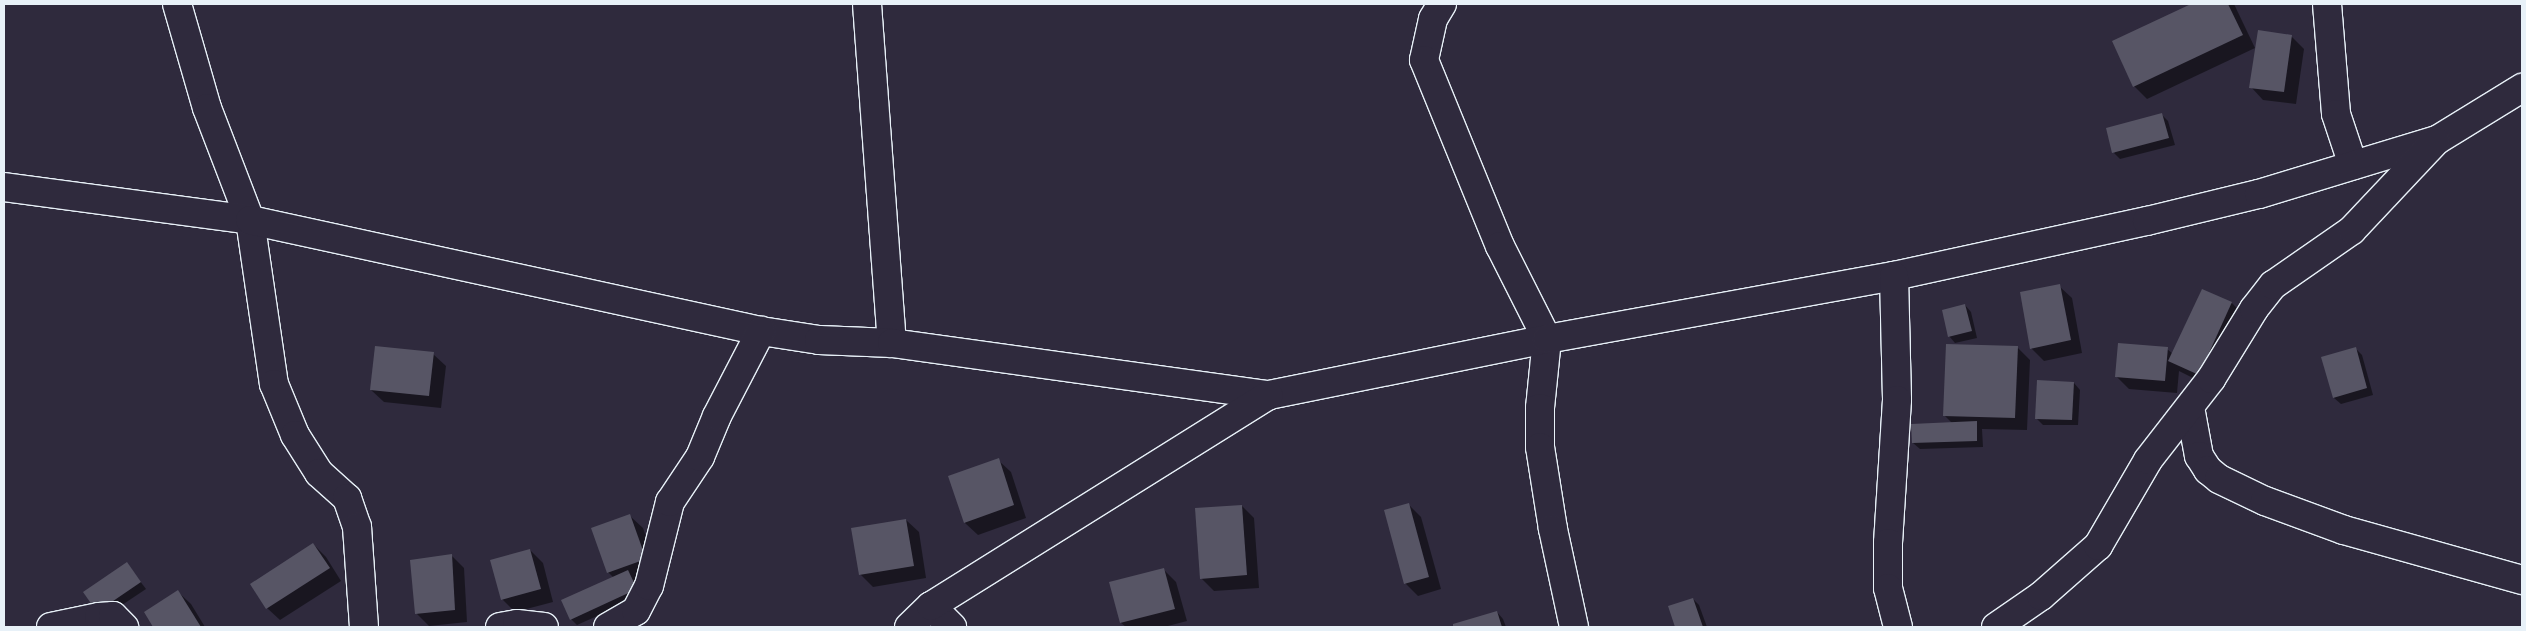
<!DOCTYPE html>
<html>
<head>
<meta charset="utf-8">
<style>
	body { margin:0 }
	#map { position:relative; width:2526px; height:631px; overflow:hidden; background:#2f2a3d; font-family:"Indie Flower",sans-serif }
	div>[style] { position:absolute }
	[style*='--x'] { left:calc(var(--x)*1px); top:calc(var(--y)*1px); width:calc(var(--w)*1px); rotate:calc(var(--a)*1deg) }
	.shadow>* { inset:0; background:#0007 }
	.building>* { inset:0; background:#575565 }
	.roads { filter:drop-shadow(1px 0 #e8f1f8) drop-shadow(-1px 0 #e8f1f8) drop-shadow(0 1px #e8f1f8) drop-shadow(0 -1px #e8f1f8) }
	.minor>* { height:28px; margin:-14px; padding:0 14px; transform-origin:14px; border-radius:14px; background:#2f2a3d }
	span { translate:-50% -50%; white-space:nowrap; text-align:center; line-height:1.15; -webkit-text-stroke:4px #2f2a3d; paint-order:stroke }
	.frame { position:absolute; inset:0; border:5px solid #e8f1f8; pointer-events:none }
</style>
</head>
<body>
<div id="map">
	<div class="shadow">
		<i style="clip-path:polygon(2194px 4px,2234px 4px,2255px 48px,2147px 99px,2134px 86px,2114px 42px)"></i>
		<i style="clip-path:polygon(2291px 36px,2304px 49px,2296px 104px,2263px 100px,2251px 87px)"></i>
		<i style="clip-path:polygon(2162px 115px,2168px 121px,2175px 145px,2120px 159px,2114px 153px)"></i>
		<i style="clip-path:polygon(2059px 286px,2072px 298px,2082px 353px,2044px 361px,2031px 348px)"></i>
		<i style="clip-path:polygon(2202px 290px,2232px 303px,2244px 316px,2211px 387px,2179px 371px,2177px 393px,2129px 389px,2116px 376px,2167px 349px,2173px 354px)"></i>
		<i style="clip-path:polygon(1965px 305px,1971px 312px,1977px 338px,1955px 343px,1949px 336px)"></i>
		<i style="clip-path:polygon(2018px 348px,2030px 360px,2027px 430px,1982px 429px,1983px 447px,1920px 449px,1913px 443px,1953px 424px,1945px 416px)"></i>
		<i style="clip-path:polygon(2355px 348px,2362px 355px,2373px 395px,2341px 404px,2334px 398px)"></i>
		<i style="clip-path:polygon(433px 354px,446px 366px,441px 408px,384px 402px,371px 390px)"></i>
		<i style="clip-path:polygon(2074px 383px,2080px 390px,2078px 425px,2043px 425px,2036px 418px)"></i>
		<i style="clip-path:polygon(998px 460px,1011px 472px,1026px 518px,978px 535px,965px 523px,950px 477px)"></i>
		<i style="clip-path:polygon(1409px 505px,1421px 517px,1441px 589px,1418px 596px,1405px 583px)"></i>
		<i style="clip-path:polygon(1242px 506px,1254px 518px,1259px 588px,1214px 591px,1201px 578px)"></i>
		<i style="clip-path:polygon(630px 516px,643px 528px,658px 571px,635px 580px,642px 596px,577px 625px,571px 619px,614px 578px,608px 572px)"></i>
		<i style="clip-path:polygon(906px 520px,919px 532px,926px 578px,873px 587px,860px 574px)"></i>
		<i style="clip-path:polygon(313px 544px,326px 557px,341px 581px,280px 620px,267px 608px)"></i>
		<i style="clip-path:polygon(530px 550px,543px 563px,553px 602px,515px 612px,502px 599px)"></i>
		<i style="clip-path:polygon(452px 556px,464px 568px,467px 622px,429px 626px,417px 614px)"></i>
		<i style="clip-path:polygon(127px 564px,146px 589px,104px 617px)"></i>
		<i style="clip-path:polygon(1163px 569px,1176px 582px,1187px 621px,1164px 627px,1126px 627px,1121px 623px,1110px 583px)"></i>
		<i style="clip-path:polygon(178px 592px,191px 604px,205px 627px,155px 627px,146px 612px)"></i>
		<i style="clip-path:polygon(1693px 599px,1699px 605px,1707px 627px,1677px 627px,1670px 607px)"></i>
		<i style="clip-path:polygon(1497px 612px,1503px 619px,1506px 627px,1455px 627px,1454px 625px)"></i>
	</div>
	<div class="building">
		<i style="clip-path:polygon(2191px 4px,2228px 4px,2243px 35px,2133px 87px,2112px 41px)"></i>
		<i style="clip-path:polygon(2258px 30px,2292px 35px,2284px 92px,2249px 88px)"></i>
		<i style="clip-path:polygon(2162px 113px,2169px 138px,2112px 153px,2106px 128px)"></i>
		<i style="clip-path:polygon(2060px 284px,2071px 340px,2030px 349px,2020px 292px)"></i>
		<i style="clip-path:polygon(2202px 289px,2232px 302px,2199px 375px,2168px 361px)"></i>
		<i style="clip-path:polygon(1965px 304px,1972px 331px,1948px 337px,1942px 310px)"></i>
		<i style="clip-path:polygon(2118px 343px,2168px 347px,2165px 381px,2115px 377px)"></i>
		<i style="clip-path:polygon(1946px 344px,2018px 346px,2015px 418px,1943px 416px)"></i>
		<i style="clip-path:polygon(375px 346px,434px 352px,429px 396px,370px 390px)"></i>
		<i style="clip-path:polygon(2356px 347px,2367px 388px,2333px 398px,2321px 357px)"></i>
		<i style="clip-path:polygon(2037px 380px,2074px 382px,2072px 420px,2035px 419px)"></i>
		<i style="clip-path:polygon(1977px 421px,1977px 441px,1912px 443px,1911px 424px)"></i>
		<i style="clip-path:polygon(999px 458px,1014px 505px,964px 523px,948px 476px)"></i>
		<i style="clip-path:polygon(1409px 503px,1429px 577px,1404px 584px,1384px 510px)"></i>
		<i style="clip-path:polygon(1242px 505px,1247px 575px,1200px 579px,1195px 508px)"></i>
		<i style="clip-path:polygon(630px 514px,646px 559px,607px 573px,591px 528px)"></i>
		<i style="clip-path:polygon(906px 519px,914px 566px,859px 575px,851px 528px)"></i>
		<i style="clip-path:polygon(313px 543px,330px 568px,266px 609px,250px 584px)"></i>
		<i style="clip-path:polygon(530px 549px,541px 589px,501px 600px,490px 560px)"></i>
		<i style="clip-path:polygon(452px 554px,455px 610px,415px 614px,410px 560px)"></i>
		<i style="clip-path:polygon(127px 562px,141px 582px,97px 612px,83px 592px)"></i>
		<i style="clip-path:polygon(1164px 568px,1175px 609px,1120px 623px,1109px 582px)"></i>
		<i style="clip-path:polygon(628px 570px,637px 589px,570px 620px,561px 600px)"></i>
		<i style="clip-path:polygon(178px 590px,201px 627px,153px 627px,144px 612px)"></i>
		<i style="clip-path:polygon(1693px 598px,1703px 627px,1675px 627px,1668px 606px)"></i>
		<i style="clip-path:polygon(1497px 611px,1502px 627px,1453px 627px,1453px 624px)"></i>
	</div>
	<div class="roads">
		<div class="minor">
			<i style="--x:177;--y:4;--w:108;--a:73.9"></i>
			<i style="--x:207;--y:108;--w:120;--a:69"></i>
			<i style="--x:250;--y:220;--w:166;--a:81.7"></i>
			<i style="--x:274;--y:384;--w:55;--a:67.6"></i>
			<i style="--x:295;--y:435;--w:45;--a:57.7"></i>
			<i style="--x:319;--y:473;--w:38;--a:42"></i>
			<i style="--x:347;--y:498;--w:31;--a:71"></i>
			<i style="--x:357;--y:527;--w:100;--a:86"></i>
			<i style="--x:867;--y:4;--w:340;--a:85.8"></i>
			<i style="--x:1442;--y:4;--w:17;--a:121"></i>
			<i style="--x:1433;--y:19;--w:42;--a:102.4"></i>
			<i style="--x:1424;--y:60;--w:201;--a:67.8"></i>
			<i style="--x:1500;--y:246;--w:104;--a:63.2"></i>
			<i style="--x:1547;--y:339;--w:69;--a:95.8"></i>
			<i style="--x:1540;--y:408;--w:39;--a:90"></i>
			<i style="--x:1540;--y:447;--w:83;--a:81"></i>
			<i style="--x:1553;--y:529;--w:100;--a:77.9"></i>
			<i style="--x:2327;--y:4;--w:110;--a:85.3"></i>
			<i style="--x:2336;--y:114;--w:54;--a:71.6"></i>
			<i style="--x:4;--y:187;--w:248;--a:7.6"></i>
			<i style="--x:250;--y:220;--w:523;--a:12.26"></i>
			<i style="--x:761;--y:331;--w:59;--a:8.8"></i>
			<i style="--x:819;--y:340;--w:73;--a:2.4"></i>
			<i style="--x:892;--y:343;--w:381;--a:7.9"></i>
			<i style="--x:1269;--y:395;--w:284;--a:-11.4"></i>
			<i style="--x:1547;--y:339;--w:353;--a:-10.3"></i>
			<i style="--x:1894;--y:276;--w:259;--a:-12.3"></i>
			<i style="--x:2147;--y:221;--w:115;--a:-13.6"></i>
			<i style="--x:2259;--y:194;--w:186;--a:-16.9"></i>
			<i style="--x:2437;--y:140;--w:100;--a:-31.5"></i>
			<i style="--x:1894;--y:276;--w:124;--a:88.6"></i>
			<i style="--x:1897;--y:400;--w:143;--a:93.6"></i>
			<i style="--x:1888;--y:543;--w:45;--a:90"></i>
			<i style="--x:1888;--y:588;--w:40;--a:75.6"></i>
			<i style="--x:2190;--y:407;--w:50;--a:79.6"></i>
			<i style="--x:2199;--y:456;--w:17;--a:57"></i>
			<i style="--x:2208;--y:470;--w:14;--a:39"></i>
			<i style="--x:2219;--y:479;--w:51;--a:25.6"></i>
			<i style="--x:2265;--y:501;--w:84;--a:20.2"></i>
			<i style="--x:2344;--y:530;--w:185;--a:15.7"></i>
			<i style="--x:931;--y:606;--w:30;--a:45"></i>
			<i style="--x:51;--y:627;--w:49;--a:-11.8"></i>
			<i style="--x:99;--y:617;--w:14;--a:-4"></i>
			<i style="--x:113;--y:616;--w:16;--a:45"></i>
			<i style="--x:500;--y:627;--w:17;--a:-10"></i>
			<i style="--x:517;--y:624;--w:27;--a:6"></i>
			<i style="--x:608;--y:627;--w:32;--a:-30"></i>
			<i style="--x:636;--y:611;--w:28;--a:-63"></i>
			<i style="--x:649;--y:586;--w:87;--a:-76"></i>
			<i style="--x:670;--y:502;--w:54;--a:-56.3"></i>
			<i style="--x:700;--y:457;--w:44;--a:-67.5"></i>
			<i style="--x:717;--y:416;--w:96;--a:-62.6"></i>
			<i style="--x:909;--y:627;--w:30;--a:-44"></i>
			<i style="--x:931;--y:606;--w:398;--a:-32"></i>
			<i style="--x:1996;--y:627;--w:55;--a:-34.6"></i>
			<i style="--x:2041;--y:596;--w:76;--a:-41.3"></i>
			<i style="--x:2098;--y:546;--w:99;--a:-59.8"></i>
			<i style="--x:2148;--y:460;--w:103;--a:-52.1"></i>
			<i style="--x:2211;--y:379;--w:82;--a:-58.4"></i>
			<i style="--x:2254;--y:309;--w:31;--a:-52"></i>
			<i style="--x:2273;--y:285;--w:96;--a:-34.8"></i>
			<i style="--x:2352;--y:230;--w:122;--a:-46.7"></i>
		</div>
	</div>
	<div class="frame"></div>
</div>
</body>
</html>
